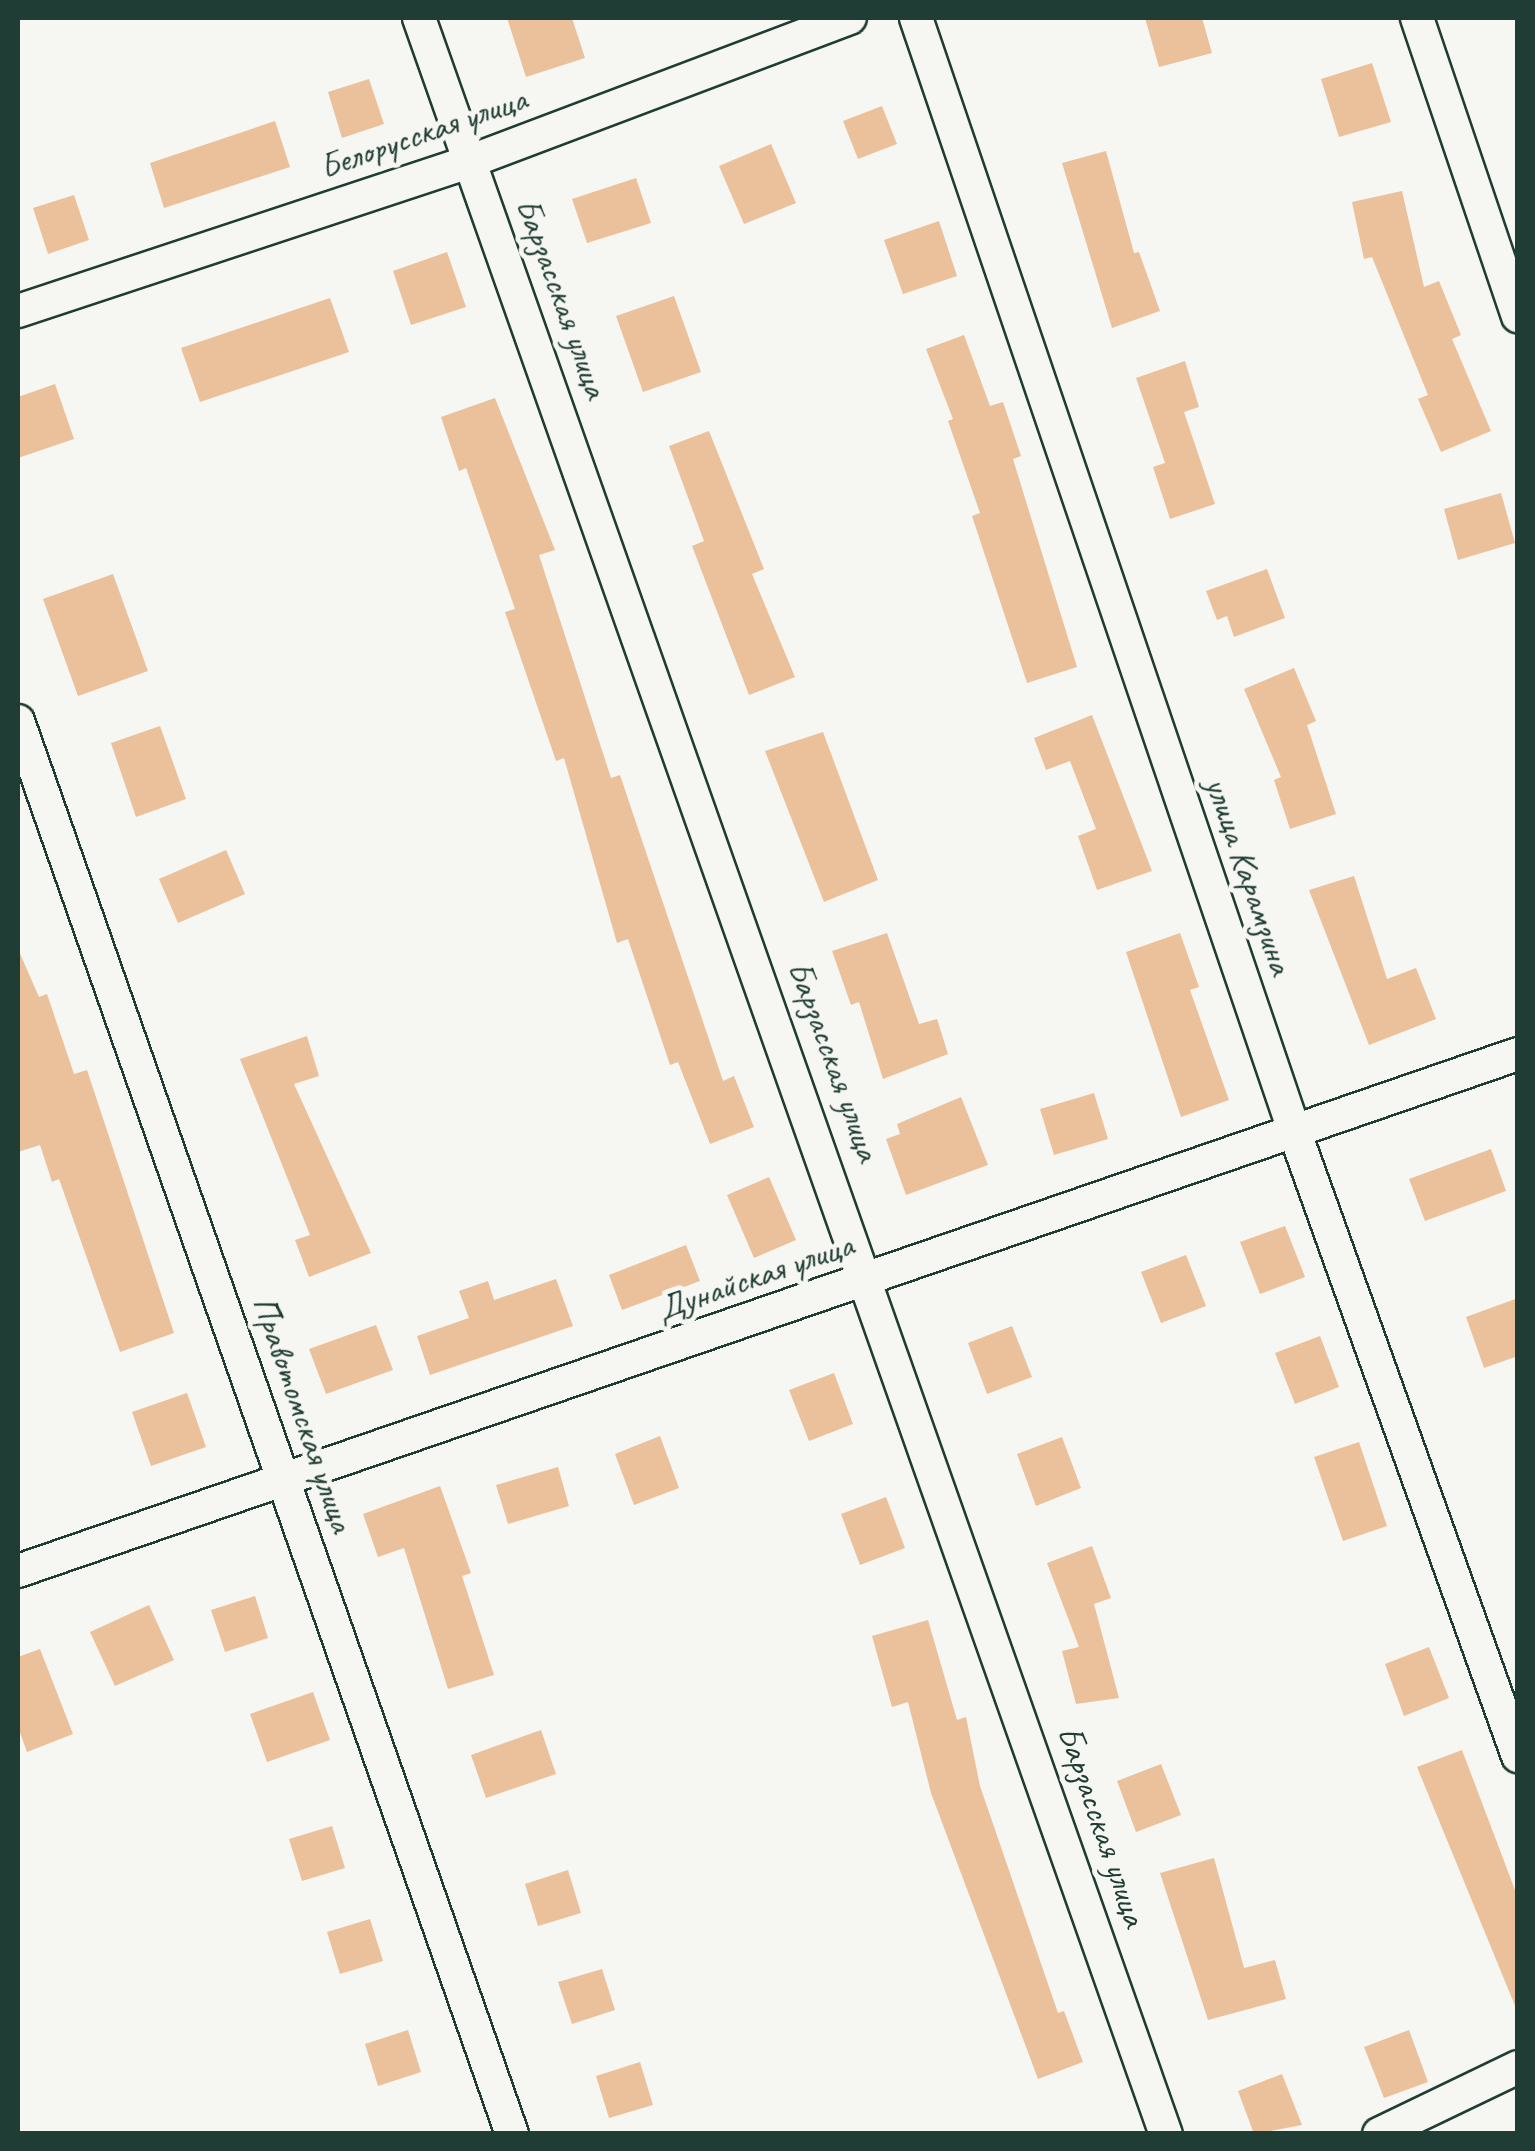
<!DOCTYPE html>
<html>
<head>
<meta charset="utf-8">
<style>
	body { margin:0 }
	#map { position:relative; width:1535px; height:2151px; overflow:hidden; background:#f6f6f2; font-family:Caveat,sans-serif }
	div>[style] { position:absolute }
	[style*='--x'] { left:calc(var(--x)*1px); top:calc(var(--y)*1px); width:calc(var(--w)*1px); rotate:calc(var(--a)*1deg) }
	.building>* { inset:0; background:#ebc19b }
	.roads { filter:drop-shadow(2px 0 #1f3d34) drop-shadow(-2px 0 #1f3d34) drop-shadow(0 2px #1f3d34) drop-shadow(0 -2px #1f3d34) }
	.minor>* { height:32px; margin:-16px; padding:0 16px; transform-origin:16px; border-radius:16px; background:#f6f6f2 }
	span { translate:-50% -50%; white-space:nowrap; text-align:center; line-height:1.15; -webkit-text-stroke:10px #f6f6f2; paint-order:stroke }
	.street-label { font-size:35px; color:#1f3d34 }
	.frame { position:absolute; inset:0; border:20px solid #1f3d34; pointer-events:none }
</style>
</head>
<body>
<div id="map">
	<div class="building">
		<i style="clip-path:polygon(507px 18px,572px 18px,585px 58px,526px 77px)"></i>
		<i style="clip-path:polygon(1145px 18px,1202px 18px,1212px 53px,1159px 67px)"></i>
		<i style="clip-path:polygon(1372px 63px,1391px 122px,1339px 137px,1321px 79px)"></i>
		<i style="clip-path:polygon(369px 79px,384px 124px,342px 138px,328px 92px)"></i>
		<i style="clip-path:polygon(882px 106px,897px 144px,858px 159px,843px 121px)"></i>
		<i style="clip-path:polygon(275px 121px,290px 167px,164px 208px,150px 163px)"></i>
		<i style="clip-path:polygon(771px 144px,796px 203px,744px 224px,719px 166px)"></i>
		<i style="clip-path:polygon(1106px 151px,1134px 253px,1139px 252px,1160px 311px,1112px 328px,1062px 163px)"></i>
		<i style="clip-path:polygon(636px 178px,651px 223px,587px 243px,572px 199px)"></i>
		<i style="clip-path:polygon(1402px 191px,1424px 287px,1439px 281px,1461px 335px,1452px 339px,1491px 431px,1441px 452px,1418px 399px,1428px 395px,1372px 257px,1364px 259px,1352px 202px)"></i>
		<i style="clip-path:polygon(74px 195px,89px 240px,48px 254px,33px 208px)"></i>
		<i style="clip-path:polygon(939px 221px,957px 276px,903px 294px,884px 240px)"></i>
		<i style="clip-path:polygon(447px 252px,466px 307px,411px 325px,393px 271px)"></i>
		<i style="clip-path:polygon(674px 296px,701px 372px,643px 392px,616px 316px)"></i>
		<i style="clip-path:polygon(330px 298px,349px 352px,200px 402px,181px 348px)"></i>
		<i style="clip-path:polygon(964px 335px,990px 406px,1003px 402px,1021px 456px,1013px 459px,1077px 667px,1027px 683px,972px 516px,980px 513px,948px 421px,953px 419px,926px 349px)"></i>
		<i style="clip-path:polygon(1185px 361px,1199px 407px,1184px 412px,1215px 504px,1170px 519px,1153px 467px,1165px 463px,1136px 378px)"></i>
		<i style="clip-path:polygon(55px 384px,74px 439px,18px 458px,18px 397px)"></i>
		<i style="clip-path:polygon(495px 398px,555px 550px,539px 555px,611px 778px,620px 775px,723px 1081px,734px 1076px,754px 1127px,710px 1144px,678px 1062px,670px 1065px,628px 939px,617px 943px,564px 758px,556px 761px,505px 612px,515px 609px,466px 468px,459px 471px,441px 417px)"></i>
		<i style="clip-path:polygon(709px 431px,764px 569px,752px 574px,795px 677px,749px 695px,692px 546px,704px 541px,669px 446px)"></i>
		<i style="clip-path:polygon(1501px 493px,1515px 543px,1458px 560px,1444px 509px)"></i>
		<i style="clip-path:polygon(1267px 569px,1285px 618px,1234px 637px,1227px 616px,1217px 620px,1206px 591px)"></i>
		<i style="clip-path:polygon(113px 574px,148px 671px,78px 696px,43px 599px)"></i>
		<i style="clip-path:polygon(1294px 668px,1316px 721px,1307px 725px,1336px 814px,1290px 829px,1274px 780px,1281px 777px,1244px 689px)"></i>
		<i style="clip-path:polygon(1092px 715px,1152px 871px,1097px 890px,1078px 836px,1096px 829px,1070px 761px,1046px 770px,1034px 738px)"></i>
		<i style="clip-path:polygon(160px 726px,186px 799px,136px 817px,111px 743px)"></i>
		<i style="clip-path:polygon(823px 732px,878px 880px,824px 902px,765px 751px)"></i>
		<i style="clip-path:polygon(226px 850px,245px 894px,178px 923px,159px 879px)"></i>
		<i style="clip-path:polygon(1354px 876px,1387px 979px,1416px 968px,1436px 1019px,1369px 1045px,1309px 890px)"></i>
		<i style="clip-path:polygon(887px 933px,919px 1024px,937px 1019px,948px 1054px,883px 1079px,859px 1002px,851px 1005px,832px 951px)"></i>
		<i style="clip-path:polygon(1180px 933px,1199px 987px,1190px 990px,1229px 1100px,1181px 1117px,1126px 952px)"></i>
		<i style="clip-path:polygon(18px 949px,39px 997px,47px 994px,74px 1074px,87px 1070px,174px 1333px,120px 1352px,59px 1179px,52px 1182px,40px 1145px,18px 1152px)"></i>
		<i style="clip-path:polygon(307px 1036px,319px 1076px,294px 1084px,371px 1253px,309px 1277px,295px 1240px,310px 1235px,240px 1059px)"></i>
		<i style="clip-path:polygon(1094px 1093px,1108px 1139px,1054px 1155px,1040px 1109px)"></i>
		<i style="clip-path:polygon(961px 1097px,988px 1165px,906px 1195px,886px 1139px,900px 1134px,897px 1124px)"></i>
		<i style="clip-path:polygon(1491px 1149px,1506px 1191px,1425px 1221px,1409px 1179px)"></i>
		<i style="clip-path:polygon(769px 1177px,796px 1240px,754px 1258px,727px 1195px)"></i>
		<i style="clip-path:polygon(1285px 1226px,1305px 1277px,1260px 1294px,1240px 1242px)"></i>
		<i style="clip-path:polygon(686px 1245px,700px 1281px,622px 1310px,609px 1275px)"></i>
		<i style="clip-path:polygon(1186px 1255px,1206px 1306px,1161px 1323px,1141px 1272px)"></i>
		<i style="clip-path:polygon(556px 1279px,573px 1326px,430px 1375px,417px 1336px,469px 1318px,459px 1291px,488px 1281px,494px 1300px)"></i>
		<i style="clip-path:polygon(1518px 1298px,1518px 1356px,1484px 1368px,1466px 1317px)"></i>
		<i style="clip-path:polygon(376px 1325px,393px 1370px,326px 1394px,309px 1349px)"></i>
		<i style="clip-path:polygon(1012px 1326px,1032px 1377px,987px 1394px,968px 1343px)"></i>
		<i style="clip-path:polygon(1320px 1336px,1339px 1387px,1295px 1404px,1275px 1353px)"></i>
		<i style="clip-path:polygon(834px 1373px,853px 1424px,809px 1441px,789px 1390px)"></i>
		<i style="clip-path:polygon(187px 1393px,206px 1447px,151px 1466px,132px 1412px)"></i>
		<i style="clip-path:polygon(660px 1436px,679px 1488px,634px 1505px,615px 1454px)"></i>
		<i style="clip-path:polygon(1062px 1437px,1081px 1488px,1036px 1506px,1017px 1454px)"></i>
		<i style="clip-path:polygon(1359px 1442px,1387px 1526px,1343px 1541px,1314px 1457px)"></i>
		<i style="clip-path:polygon(558px 1467px,569px 1506px,508px 1524px,496px 1485px)"></i>
		<i style="clip-path:polygon(440px 1486px,471px 1573px,462px 1576px,494px 1675px,448px 1689px,404px 1548px,378px 1557px,363px 1514px)"></i>
		<i style="clip-path:polygon(886px 1497px,905px 1548px,860px 1565px,841px 1514px)"></i>
		<i style="clip-path:polygon(1092px 1546px,1111px 1598px,1094px 1604px,1119px 1698px,1076px 1704px,1062px 1651px,1079px 1647px,1047px 1563px)"></i>
		<i style="clip-path:polygon(255px 1596px,268px 1638px,225px 1652px,211px 1610px)"></i>
		<i style="clip-path:polygon(149px 1605px,174px 1660px,115px 1686px,90px 1632px)"></i>
		<i style="clip-path:polygon(928px 1620px,957px 1720px,966px 1717px,980px 1786px,1058px 2013px,1064px 2011px,1083px 2062px,1038px 2079px,931px 1793px,908px 1702px,892px 1707px,872px 1636px)"></i>
		<i style="clip-path:polygon(1429px 1647px,1449px 1698px,1404px 1716px,1385px 1664px)"></i>
		<i style="clip-path:polygon(40px 1649px,73px 1734px,27px 1752px,18px 1727px,18px 1657px)"></i>
		<i style="clip-path:polygon(313px 1692px,330px 1740px,267px 1762px,250px 1714px)"></i>
		<i style="clip-path:polygon(541px 1730px,556px 1774px,486px 1798px,471px 1755px)"></i>
		<i style="clip-path:polygon(1462px 1750px,1518px 1898px,1518px 2013px,1417px 1767px)"></i>
		<i style="clip-path:polygon(1161px 1764px,1181px 1815px,1136px 1832px,1117px 1781px)"></i>
		<i style="clip-path:polygon(332px 1826px,345px 1868px,302px 1881px,289px 1839px)"></i>
		<i style="clip-path:polygon(1214px 1858px,1244px 1968px,1275px 1960px,1286px 1999px,1208px 2020px,1160px 1873px)"></i>
		<i style="clip-path:polygon(568px 1870px,581px 1913px,538px 1926px,525px 1884px)"></i>
		<i style="clip-path:polygon(370px 1919px,383px 1961px,340px 1974px,327px 1932px)"></i>
		<i style="clip-path:polygon(602px 1969px,615px 2010px,572px 2024px,558px 1982px)"></i>
		<i style="clip-path:polygon(408px 2030px,421px 2072px,378px 2086px,365px 2044px)"></i>
		<i style="clip-path:polygon(1409px 2030px,1428px 2082px,1384px 2098px,1364px 2047px)"></i>
		<i style="clip-path:polygon(640px 2062px,653px 2105px,609px 2118px,596px 2076px)"></i>
		<i style="clip-path:polygon(1282px 2074px,1302px 2125px,1254px 2134px,1238px 2091px)"></i>
	</div>
	<div class="roads">
		<div class="minor">
			<i style="--x:419;--y:18;--w:2244;--a:70.56"></i>
			<i style="--x:916;--y:18;--w:1178;--a:71.23"></i>
			<i style="--x:1295;--y:1133;--w:662;--a:70.31"></i>
			<i style="--x:1417;--y:18;--w:315;--a:71.3"></i>
			<i style="--x:18;--y:311;--w:477;--a:-18.3"></i>
			<i style="--x:471;--y:161;--w:405;--a:-20.7"></i>
			<i style="--x:18;--y:721;--w:1497;--a:70.73"></i>
			<i style="--x:18;--y:1571;--w:1587;--a:-19.02"></i>
			<i style="--x:1379;--y:2134;--w:154;--a:-25.7"></i>
		</div>
	</div>
	<div class="street-label">
		<span style="left:423px;top:133px;rotate:-19deg">Белорусская улица</span>
		<span style="left:562px;top:298px;rotate:70deg">Барзасская улица</span>
		<span style="left:1249px;top:876px;rotate:71deg">улица Карамзина</span>
		<span style="left:834px;top:1061px;rotate:70deg">Барзасская улица</span>
		<span style="left:755px;top:1277px;rotate:-19deg">Дунайская улица</span>
		<span style="left:303px;top:1414px;rotate:71deg">Правотомская улица</span>
		<span style="left:1102px;top:1826px;rotate:71deg">Барзасская улица</span>
	</div>
	<div class="frame"></div>
</div>
</body>
</html>
